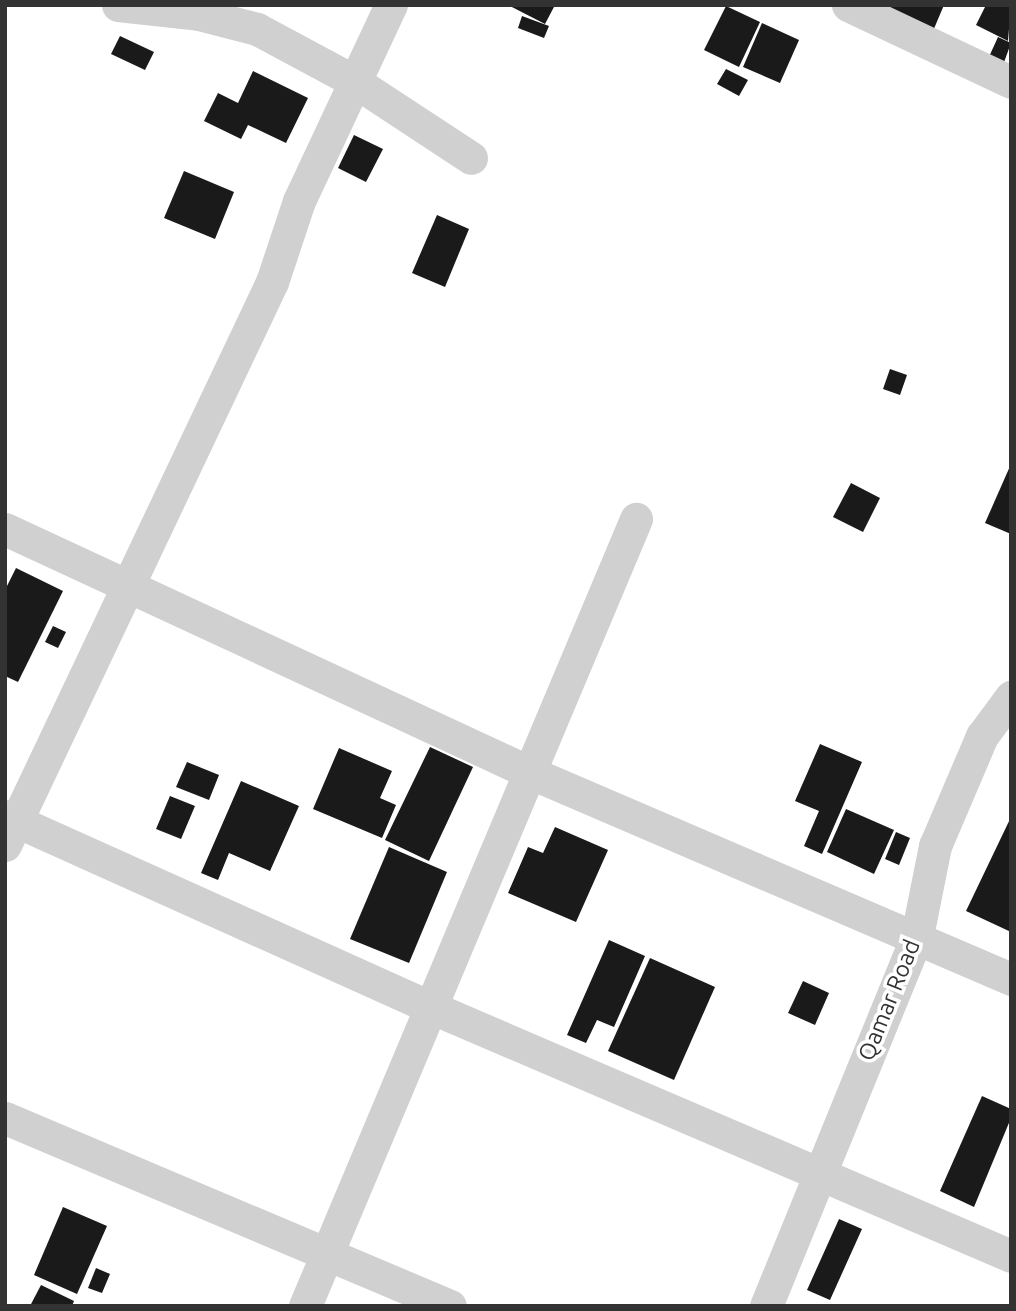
<!DOCTYPE html>
<html>
<head>
<meta charset="utf-8">
<style>
	body { margin:0 }
	#map { position:relative; width:1016px; height:1311px; overflow:hidden; background:#fff; font-family:Ubuntu,sans-serif }
	div>[style] { position:absolute }
	[style*='--x'] { left:calc(var(--x)*1px); top:calc(var(--y)*1px); width:calc(var(--w)*1px); rotate:calc(var(--a)*1deg) }
	.building>* { inset:0; background:#1a1a1a }
	.street>* { height:33px; margin:-16.5px; padding:0 16.5px; transform-origin:16.5px; border-radius:16.5px; background:#d0d0d0 }
	span { translate:-50% -50%; white-space:nowrap; text-align:center; line-height:1.15; -webkit-text-stroke:7px #fff; paint-order:stroke }
	.street-label { font-size:23px; color:#333 }
	.frame { position:absolute; inset:0; border:7px solid #333; pointer-events:none }
</style>
</head>
<body>
<div id="map">
	<div class="building">
		<i style="clip-path:polygon(508px 5px,555px 5px,545px 24px)"></i>
		<i style="clip-path:polygon(872px 5px,944px 5px,933px 31px)"></i>
		<i style="clip-path:polygon(986px 5px,1011px 5px,1008px 41px,976px 25px)"></i>
		<i style="clip-path:polygon(726px 6px,760px 22px,739px 67px,704px 50px)"></i>
		<i style="clip-path:polygon(522px 16px,549px 26px,544px 38px,518px 28px)"></i>
		<i style="clip-path:polygon(762px 23px,799px 40px,780px 83px,743px 67px)"></i>
		<i style="clip-path:polygon(120px 36px,154px 52px,145px 70px,111px 54px)"></i>
		<i style="clip-path:polygon(998px 37px,1011px 43px,1003px 65px,988px 59px)"></i>
		<i style="clip-path:polygon(726px 69px,748px 80px,739px 96px,717px 84px)"></i>
		<i style="clip-path:polygon(253px 71px,308px 98px,286px 143px,248px 125px,241px 139px,204px 121px,218px 93px,238px 103px)"></i>
		<i style="clip-path:polygon(354px 135px,383px 149px,366px 182px,338px 168px)"></i>
		<i style="clip-path:polygon(184px 171px,234px 192px,215px 239px,164px 218px)"></i>
		<i style="clip-path:polygon(437px 215px,469px 229px,445px 287px,412px 273px)"></i>
		<i style="clip-path:polygon(890px 369px,907px 375px,900px 395px,883px 389px)"></i>
		<i style="clip-path:polygon(1011px 464px,1011px 534px,985px 523px)"></i>
		<i style="clip-path:polygon(851px 483px,880px 498px,863px 532px,833px 517px)"></i>
		<i style="clip-path:polygon(16px 568px,63px 591px,18px 682px,5px 676px,5px 590px)"></i>
		<i style="clip-path:polygon(53px 626px,66px 632px,58px 648px,45px 642px)"></i>
		<i style="clip-path:polygon(820px 744px,862px 762px,822px 854px,804px 846px,819px 811px,795px 801px)"></i>
		<i style="clip-path:polygon(430px 747px,473px 767px,429px 861px,385px 840px)"></i>
		<i style="clip-path:polygon(339px 748px,392px 771px,380px 798px,396px 805px,382px 838px,313px 809px)"></i>
		<i style="clip-path:polygon(187px 762px,219px 775px,209px 800px,176px 787px)"></i>
		<i style="clip-path:polygon(241px 781px,299px 806px,270px 871px,229px 853px,218px 880px,201px 873px)"></i>
		<i style="clip-path:polygon(170px 796px,195px 806px,181px 839px,156px 829px)"></i>
		<i style="clip-path:polygon(846px 809px,894px 830px,874px 874px,827px 852px)"></i>
		<i style="clip-path:polygon(1011px 817px,1011px 932px,966px 911px)"></i>
		<i style="clip-path:polygon(555px 827px,608px 850px,576px 922px,508px 893px,528px 847px,543px 853px)"></i>
		<i style="clip-path:polygon(896px 832px,910px 838px,899px 865px,885px 859px)"></i>
		<i style="clip-path:polygon(389px 847px,447px 872px,409px 963px,350px 939px)"></i>
		<i style="clip-path:polygon(609px 940px,645px 956px,614px 1027px,597px 1020px,586px 1043px,567px 1035px)"></i>
		<i style="clip-path:polygon(650px 958px,715px 987px,674px 1080px,608px 1051px)"></i>
		<i style="clip-path:polygon(803px 981px,829px 993px,815px 1025px,788px 1013px)"></i>
		<i style="clip-path:polygon(982px 1096px,1011px 1109px,1011px 1118px,974px 1207px,940px 1191px)"></i>
		<i style="clip-path:polygon(63px 1207px,107px 1226px,77px 1294px,34px 1275px)"></i>
		<i style="clip-path:polygon(839px 1219px,862px 1229px,830px 1300px,807px 1290px)"></i>
		<i style="clip-path:polygon(96px 1268px,110px 1274px,102px 1293px,88px 1288px)"></i>
		<i style="clip-path:polygon(41px 1285px,74px 1301px,72px 1306px,30px 1306px)"></i>
	</div>
	<div class="street">
		<i style="--x:118;--y:5;--w:81;--a:6.3"></i>
		<i style="--x:199;--y:14;--w:60;--a:14.5"></i>
		<i style="--x:257;--y:29;--w:110;--a:28.2"></i>
		<i style="--x:354;--y:81;--w:140;--a:33.3"></i>
		<i style="--x:848;--y:5;--w:180;--a:25.3"></i>
		<i style="--x:5;--y:529;--w:578;--a:24.88"></i>
		<i style="--x:529;--y:772;--w:525;--a:23.24"></i>
		<i style="--x:5;--y:816;--w:464;--a:24.2"></i>
		<i style="--x:428;--y:1006;--w:634;--a:23.21"></i>
		<i style="--x:5;--y:845;--w:623;--a:-64.63"></i>
		<i style="--x:272;--y:282;--w:85;--a:-71.6"></i>
		<i style="--x:299;--y:201;--w:217;--a:-64.9"></i>
		<i style="--x:5;--y:1118;--w:483;--a:22.9"></i>
		<i style="--x:305;--y:1306;--w:854;--a:-67.19"></i>
		<i style="--x:766;--y:1306;--w:400;--a:-67.8"></i>
		<i style="--x:917;--y:936;--w:92;--a:-78.7"></i>
		<i style="--x:935;--y:846;--w:120;--a:-66.9"></i>
		<i style="--x:982;--y:736;--w:49;--a:-53.4"></i>
	</div>
	<div class="street-label">
		<span style="left:889px;top:1000px;rotate:-68deg">Qamar Road</span>
	</div>
	<div class="frame"></div>
</div>
</body>
</html>
